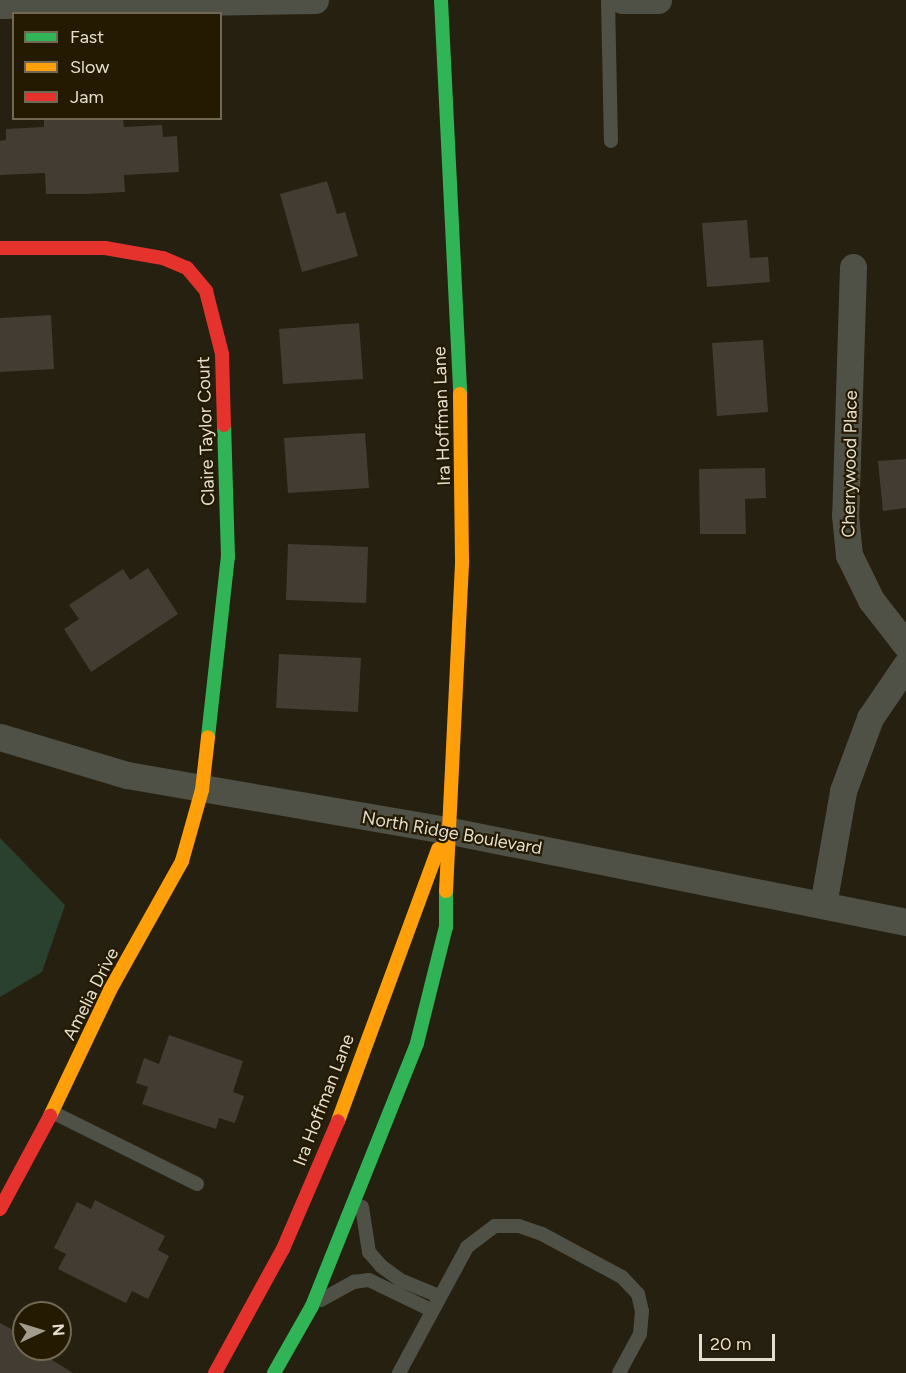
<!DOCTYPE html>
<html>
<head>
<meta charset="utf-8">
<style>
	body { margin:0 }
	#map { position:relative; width:906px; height:1373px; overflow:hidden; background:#262011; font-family:Figtree,sans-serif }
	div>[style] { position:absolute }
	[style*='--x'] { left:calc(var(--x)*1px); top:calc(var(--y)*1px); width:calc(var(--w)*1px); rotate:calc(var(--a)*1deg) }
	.water>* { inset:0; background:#2a4130 }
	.building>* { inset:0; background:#433c32 }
	.lane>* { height:14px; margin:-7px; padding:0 7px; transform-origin:7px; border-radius:7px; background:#505146 }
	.street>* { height:27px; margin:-13.5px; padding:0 13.5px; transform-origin:13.5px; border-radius:13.5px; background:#505146 }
	.fast>* { height:14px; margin:-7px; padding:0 7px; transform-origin:7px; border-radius:7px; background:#30b455 }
	.slow>* { height:14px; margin:-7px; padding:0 7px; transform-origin:7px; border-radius:7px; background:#ff9f0a }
	.jam>* { height:14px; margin:-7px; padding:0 7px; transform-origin:7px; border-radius:7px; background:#e5322d }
	span { translate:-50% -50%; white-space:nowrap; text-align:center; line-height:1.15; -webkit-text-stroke:4.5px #241a01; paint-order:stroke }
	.street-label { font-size:18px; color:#e5decf }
	.legend { position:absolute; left:12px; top:12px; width:210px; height:108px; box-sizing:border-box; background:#241a01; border:2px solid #716853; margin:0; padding:8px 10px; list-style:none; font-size:18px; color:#e5decf }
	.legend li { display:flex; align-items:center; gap:12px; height:30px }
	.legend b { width:30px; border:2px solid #716853 }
	.north { position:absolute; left:12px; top:1301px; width:60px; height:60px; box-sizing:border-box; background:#241a01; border:2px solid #716853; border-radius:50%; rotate:86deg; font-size:16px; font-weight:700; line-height:24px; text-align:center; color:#e5decf }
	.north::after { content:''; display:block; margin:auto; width:21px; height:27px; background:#a29c8c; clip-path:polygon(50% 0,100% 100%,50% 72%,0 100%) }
	.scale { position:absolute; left:699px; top:1334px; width:76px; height:27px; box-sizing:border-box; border:3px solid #e5decf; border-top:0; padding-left:8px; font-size:18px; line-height:21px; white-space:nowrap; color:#e5decf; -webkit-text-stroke:4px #241a01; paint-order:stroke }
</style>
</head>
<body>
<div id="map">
	<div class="water">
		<i style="clip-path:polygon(0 838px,65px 905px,42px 972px,0 997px)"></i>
	</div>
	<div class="building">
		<i style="clip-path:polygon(44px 118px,123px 118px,124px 127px,162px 125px,163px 137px,177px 136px,179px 172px,124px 175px,125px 192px,86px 194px,46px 194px,45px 173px,0 175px,0 141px,6px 140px,6px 129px,44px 127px)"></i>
		<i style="clip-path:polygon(327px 181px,337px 214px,345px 212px,358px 256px,302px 272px,280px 194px)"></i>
		<i style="clip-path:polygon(747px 220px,750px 258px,768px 257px,770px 282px,707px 287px,702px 223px)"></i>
		<i style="clip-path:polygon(51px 315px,54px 369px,0 372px,0 318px)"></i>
		<i style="clip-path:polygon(359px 323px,363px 379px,283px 384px,279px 329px)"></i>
		<i style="clip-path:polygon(763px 340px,768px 412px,717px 416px,712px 343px)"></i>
		<i style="clip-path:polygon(365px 433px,369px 488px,288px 493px,284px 438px)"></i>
		<i style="clip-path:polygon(906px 459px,906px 508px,883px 511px,878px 461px)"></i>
		<i style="clip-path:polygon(765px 468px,766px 498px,745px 499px,746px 534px,700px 534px,699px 469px)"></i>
		<i style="clip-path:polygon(288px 544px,368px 547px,366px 603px,286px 600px)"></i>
		<i style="clip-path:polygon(148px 568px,178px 614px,91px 672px,64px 629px,79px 619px,69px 605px,123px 569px,130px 580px)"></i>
		<i style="clip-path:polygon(279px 654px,361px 658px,358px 712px,276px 708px)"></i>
		<i style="clip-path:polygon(169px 1035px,243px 1061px,233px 1092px,244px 1096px,235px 1123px,219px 1118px,216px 1129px,142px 1104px,148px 1087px,136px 1083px,144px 1058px,159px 1064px)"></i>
		<i style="clip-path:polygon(95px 1200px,165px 1236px,158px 1250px,169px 1256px,148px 1299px,132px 1291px,126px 1303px,58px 1269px,66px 1254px,54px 1248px,77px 1202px,91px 1209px)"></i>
		<i style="clip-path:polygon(19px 1320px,24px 1323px,24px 1349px,58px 1349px,52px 1360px,73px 1373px,0 1373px,0 1323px,13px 1330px)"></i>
	</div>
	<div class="lane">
		<i style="--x:608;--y:0;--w:141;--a:88.8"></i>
		<i style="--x:52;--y:1112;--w:162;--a:26.4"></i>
		<i style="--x:362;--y:1207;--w:46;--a:81.2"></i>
		<i style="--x:369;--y:1252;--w:18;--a:49"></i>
		<i style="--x:381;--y:1266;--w:24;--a:36"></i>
		<i style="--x:400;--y:1280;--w:42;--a:22.3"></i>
		<i style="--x:321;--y:1300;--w:38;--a:-29"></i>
		<i style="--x:354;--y:1282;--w:15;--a:-8"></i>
		<i style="--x:369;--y:1280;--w:69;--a:25.8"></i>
		<i style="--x:399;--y:1373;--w:143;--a:-61.6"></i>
		<i style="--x:467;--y:1247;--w:35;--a:-37"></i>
		<i style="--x:495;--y:1226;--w:24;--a:0"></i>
		<i style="--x:519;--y:1226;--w:24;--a:19"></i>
		<i style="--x:542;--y:1234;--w:91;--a:28.3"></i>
		<i style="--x:622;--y:1277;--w:23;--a:47"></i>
		<i style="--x:638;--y:1294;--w:17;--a:77"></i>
		<i style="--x:642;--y:1311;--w:23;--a:95"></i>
		<i style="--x:640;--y:1334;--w:44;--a:118.3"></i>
	</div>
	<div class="street">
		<i style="--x:622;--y:0;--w:36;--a:0"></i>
		<i style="--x:0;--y:5;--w:315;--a:-0.9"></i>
		<i style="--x:853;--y:267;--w:248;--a:91.8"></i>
		<i style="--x:845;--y:515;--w:40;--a:84.3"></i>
		<i style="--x:849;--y:555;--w:50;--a:63.9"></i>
		<i style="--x:871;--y:600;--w:57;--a:52.1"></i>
		<i style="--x:0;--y:737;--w:133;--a:16.7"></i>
		<i style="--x:127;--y:775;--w:324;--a:9.8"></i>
		<i style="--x:446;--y:830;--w:469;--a:11.3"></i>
		<i style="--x:823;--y:905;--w:116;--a:-80"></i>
		<i style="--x:843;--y:791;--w:78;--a:-69.7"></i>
		<i style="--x:870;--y:718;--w:64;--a:-55.8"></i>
	</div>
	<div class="fast">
		<i style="--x:441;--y:0;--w:394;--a:87.2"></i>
		<i style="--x:208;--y:737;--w:181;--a:-83.7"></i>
		<i style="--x:228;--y:557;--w:132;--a:-91.7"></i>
		<i style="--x:274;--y:1373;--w:77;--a:-60.4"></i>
		<i style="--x:312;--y:1306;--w:283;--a:-68.2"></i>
		<i style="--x:417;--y:1043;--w:120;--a:-76"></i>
		<i style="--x:446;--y:927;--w:36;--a:-90"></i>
	</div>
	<div class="slow">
		<i style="--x:446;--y:891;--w:331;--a:-87.2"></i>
		<i style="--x:462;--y:560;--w:166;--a:-90.7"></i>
		<i style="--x:50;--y:1116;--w:140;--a:-64.5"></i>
		<i style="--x:110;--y:990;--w:148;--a:-60.8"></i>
		<i style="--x:182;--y:861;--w:74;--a:-74.3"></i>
		<i style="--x:202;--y:790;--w:53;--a:-83.5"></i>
		<i style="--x:338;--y:1121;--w:290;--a:-69.8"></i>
	</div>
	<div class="jam">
		<i style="--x:0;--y:248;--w:105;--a:0"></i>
		<i style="--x:105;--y:248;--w:59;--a:9.8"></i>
		<i style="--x:163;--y:258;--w:26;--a:23"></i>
		<i style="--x:187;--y:268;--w:30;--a:50"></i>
		<i style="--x:206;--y:291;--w:65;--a:75.7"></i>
		<i style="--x:222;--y:354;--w:71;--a:88.4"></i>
		<i style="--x:0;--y:1209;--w:106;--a:-61.7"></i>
		<i style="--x:215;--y:1373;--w:141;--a:-61.3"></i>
		<i style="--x:283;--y:1249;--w:139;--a:-66.7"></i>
	</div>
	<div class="street-label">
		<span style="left:442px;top:416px;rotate:-92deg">Ira Hoffman Lane</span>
		<span style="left:206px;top:431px;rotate:-92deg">Claire Taylor Court</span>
		<span style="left:850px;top:464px;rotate:-89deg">Cherrywood Place</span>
		<span style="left:452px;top:833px;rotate:10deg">North Ridge Boulevard</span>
		<span style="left:91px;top:994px;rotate:-63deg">Amelia Drive</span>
		<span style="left:324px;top:1100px;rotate:-69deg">Ira Hoffman Lane</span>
	</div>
	<ul class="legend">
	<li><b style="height:8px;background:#30b455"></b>Fast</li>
	<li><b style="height:8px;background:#ff9f0a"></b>Slow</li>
	<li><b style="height:8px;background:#e5322d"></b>Jam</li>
	</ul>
	<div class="north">N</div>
	<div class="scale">20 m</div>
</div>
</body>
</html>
